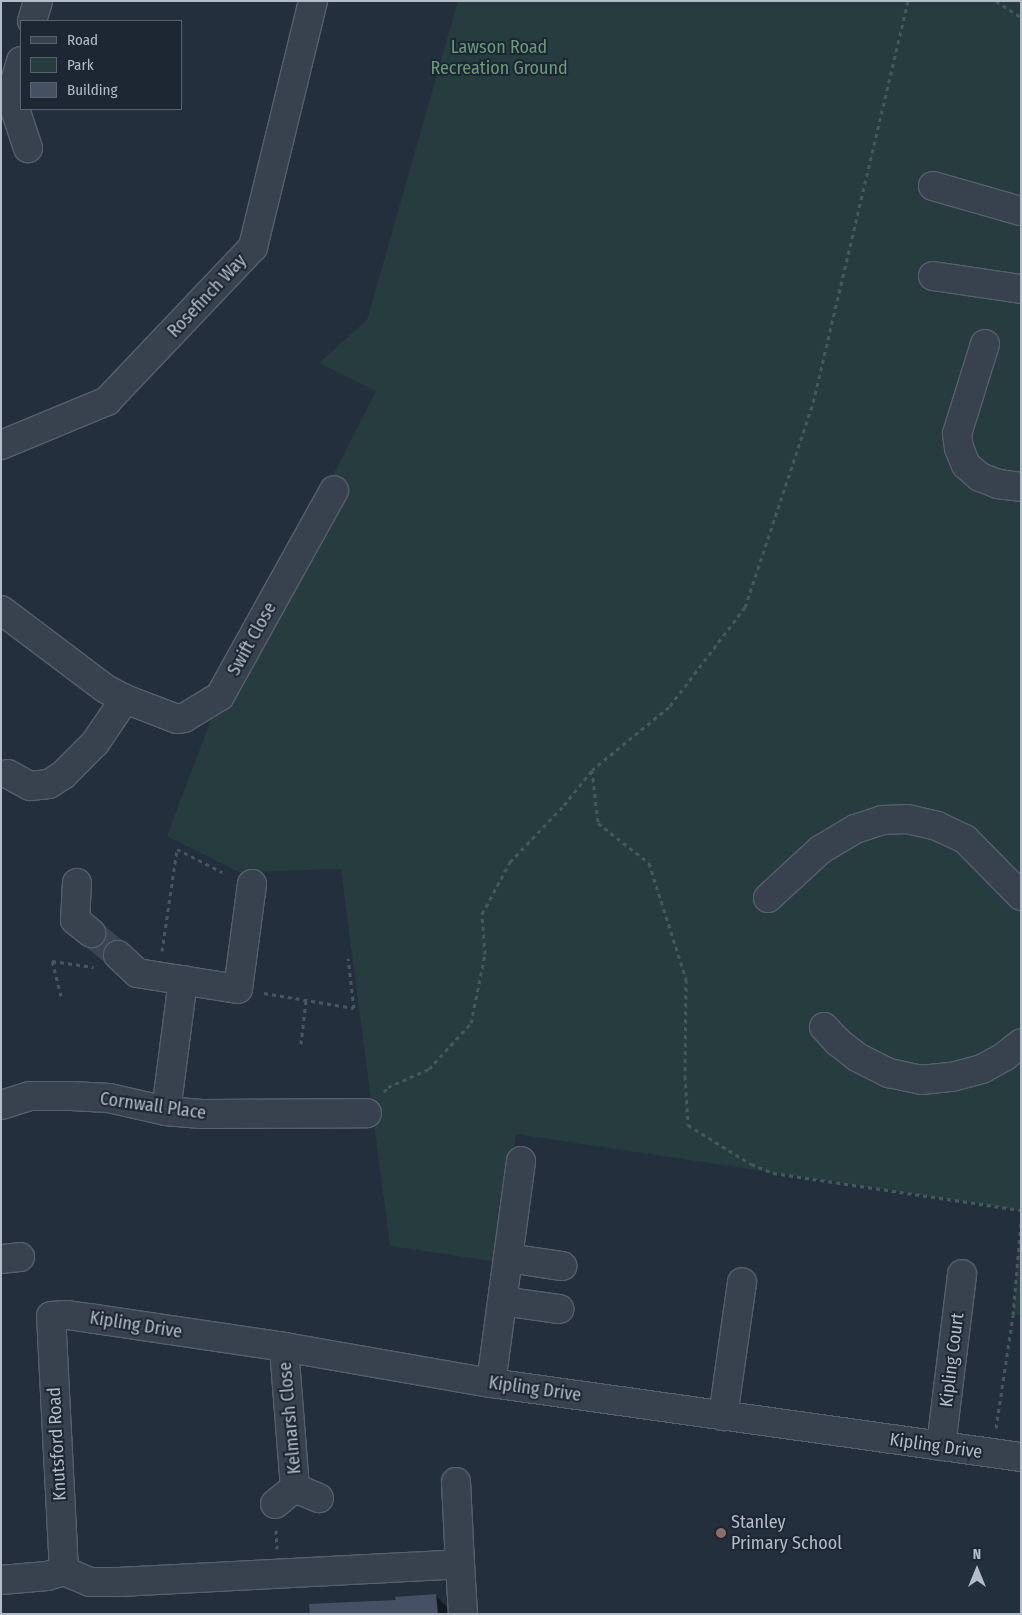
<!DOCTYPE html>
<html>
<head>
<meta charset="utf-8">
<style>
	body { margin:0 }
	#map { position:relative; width:1022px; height:1615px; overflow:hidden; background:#242f3e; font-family:"Fira Sans Condensed",sans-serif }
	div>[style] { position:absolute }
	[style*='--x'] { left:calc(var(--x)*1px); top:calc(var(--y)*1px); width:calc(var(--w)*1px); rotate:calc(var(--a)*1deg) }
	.green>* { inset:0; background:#263c3f }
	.shadow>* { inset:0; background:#0007 }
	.building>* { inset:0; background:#455162 }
	.minor-tunnel>* { height:28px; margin-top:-14px; transform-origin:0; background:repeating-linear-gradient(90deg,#3a4453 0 28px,transparent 0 42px) }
	.path>* { height:3px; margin-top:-1.5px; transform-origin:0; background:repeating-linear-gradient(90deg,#44595c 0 4px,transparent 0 8px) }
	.roads { filter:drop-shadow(1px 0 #565f6c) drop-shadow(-1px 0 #565f6c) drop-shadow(0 1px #565f6c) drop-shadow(0 -1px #565f6c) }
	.minor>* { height:28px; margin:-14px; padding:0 14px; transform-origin:14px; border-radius:14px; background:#38414e }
	.dots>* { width:14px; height:14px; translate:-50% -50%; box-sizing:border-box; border:2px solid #1d2633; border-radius:50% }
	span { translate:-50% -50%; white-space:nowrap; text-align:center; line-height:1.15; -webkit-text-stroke:4px #1d2633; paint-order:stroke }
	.park-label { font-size:18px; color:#6b9a76 }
	.street-label { font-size:18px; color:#b4bcc9 }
	.poi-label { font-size:18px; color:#b4bcc9 }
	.left { translate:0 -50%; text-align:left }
	.frame { position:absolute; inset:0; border:2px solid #b4bcc9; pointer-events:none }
	.legend { position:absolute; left:20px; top:20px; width:162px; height:90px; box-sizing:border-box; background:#1d2633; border:1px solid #59626f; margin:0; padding:6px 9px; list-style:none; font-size:15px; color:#b4bcc9 }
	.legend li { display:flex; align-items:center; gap:10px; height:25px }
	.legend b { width:25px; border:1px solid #59626f }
	.north { position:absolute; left:952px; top:1545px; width:50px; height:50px; -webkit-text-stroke:4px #1d2633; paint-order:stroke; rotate:0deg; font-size:14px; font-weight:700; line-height:20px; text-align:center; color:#b4bcc9 }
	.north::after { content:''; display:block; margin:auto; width:18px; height:22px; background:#b4bcc9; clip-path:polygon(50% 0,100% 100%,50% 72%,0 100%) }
</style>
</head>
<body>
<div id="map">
	<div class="green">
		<i style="clip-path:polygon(458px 1px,1021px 1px,1021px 1210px,516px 1134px,498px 1262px,390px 1246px,341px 869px,239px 872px,167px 836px,220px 696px,376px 391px,319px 363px,367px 320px)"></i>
		<i style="clip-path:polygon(1021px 1222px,1021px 1315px,1013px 1315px)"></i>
	</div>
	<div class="shadow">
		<i style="clip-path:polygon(436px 1596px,454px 1614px,311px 1614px,398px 1601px)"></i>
	</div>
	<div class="building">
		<i style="clip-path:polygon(436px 1594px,438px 1614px,310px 1614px,309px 1604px,396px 1600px,395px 1597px)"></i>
	</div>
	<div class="minor-tunnel">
		<i style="--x:91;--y:933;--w:35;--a:39"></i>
	</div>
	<div class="path">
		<i style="--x:908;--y:1;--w:416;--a:103.3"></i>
		<i style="--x:812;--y:406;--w:212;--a:108.4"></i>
		<i style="--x:745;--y:607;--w:126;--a:127.2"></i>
		<i style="--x:669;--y:707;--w:99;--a:140.7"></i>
		<i style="--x:592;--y:770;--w:53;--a:83.5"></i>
		<i style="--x:598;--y:823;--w:65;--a:38.1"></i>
		<i style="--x:649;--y:863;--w:122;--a:72.3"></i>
		<i style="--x:686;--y:979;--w:97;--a:90.6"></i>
		<i style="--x:685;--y:1076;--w:49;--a:86.5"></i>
		<i style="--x:688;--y:1125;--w:74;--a:31.8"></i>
		<i style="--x:751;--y:1164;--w:24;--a:22"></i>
		<i style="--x:773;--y:1173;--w:251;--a:8.5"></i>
		<i style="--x:996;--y:1;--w:30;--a:33"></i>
		<i style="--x:162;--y:951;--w:103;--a:-81.6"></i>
		<i style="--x:177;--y:849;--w:51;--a:27.1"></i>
		<i style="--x:264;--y:993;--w:91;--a:9.5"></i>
		<i style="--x:354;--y:1008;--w:50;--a:-96.8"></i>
		<i style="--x:61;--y:996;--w:36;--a:-104"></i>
		<i style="--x:52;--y:961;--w:42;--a:8.1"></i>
		<i style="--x:301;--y:1044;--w:44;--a:-83.5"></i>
		<i style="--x:384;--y:1092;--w:6;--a:-51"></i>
		<i style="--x:388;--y:1087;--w:45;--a:-23.7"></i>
		<i style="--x:429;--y:1069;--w:62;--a:-47.6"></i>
		<i style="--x:471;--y:1023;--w:70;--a:-78.5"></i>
		<i style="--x:485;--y:954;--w:40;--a:-94.3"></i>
		<i style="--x:482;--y:914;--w:59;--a:-61.7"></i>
		<i style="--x:510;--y:862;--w:79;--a:-46.5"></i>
		<i style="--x:564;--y:805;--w:45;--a:-51.3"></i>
		<i style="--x:996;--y:1428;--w:114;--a:-81.4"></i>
		<i style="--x:1013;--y:1315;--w:93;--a:-85.1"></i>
		<i style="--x:276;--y:1530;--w:19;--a:87"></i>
	</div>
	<div class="roads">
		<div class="minor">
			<i style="--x:32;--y:21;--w:21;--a:-73"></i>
			<i style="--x:21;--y:61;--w:37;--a:106"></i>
			<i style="--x:11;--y:97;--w:54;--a:71.6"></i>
			<i style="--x:933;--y:186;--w:91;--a:15.9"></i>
			<i style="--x:933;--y:276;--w:89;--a:8.4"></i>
			<i style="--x:985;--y:344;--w:94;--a:107.3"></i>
			<i style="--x:957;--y:434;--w:14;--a:82"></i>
			<i style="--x:959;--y:448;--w:18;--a:68"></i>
			<i style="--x:966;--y:465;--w:18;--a:41"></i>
			<i style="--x:980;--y:477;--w:19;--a:21"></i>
			<i style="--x:998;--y:484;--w:23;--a:7"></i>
			<i style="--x:1;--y:445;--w:115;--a:-22.5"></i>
			<i style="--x:107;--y:401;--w:212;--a:-46.5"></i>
			<i style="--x:253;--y:247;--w:253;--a:-76.3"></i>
			<i style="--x:1;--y:610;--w:131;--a:37"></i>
			<i style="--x:106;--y:689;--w:21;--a:28"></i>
			<i style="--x:125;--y:699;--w:56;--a:21"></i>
			<i style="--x:177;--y:719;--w:7;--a:-8"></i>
			<i style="--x:184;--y:718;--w:42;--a:-31.4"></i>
			<i style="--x:220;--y:696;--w:235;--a:-61"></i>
			<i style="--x:8;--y:774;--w:25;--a:29"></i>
			<i style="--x:30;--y:786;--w:19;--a:-6"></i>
			<i style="--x:49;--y:784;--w:17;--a:-33"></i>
			<i style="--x:63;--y:775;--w:45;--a:-45"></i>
			<i style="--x:95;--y:743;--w:53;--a:-55.7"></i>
			<i style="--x:77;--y:883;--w:37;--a:93"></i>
			<i style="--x:75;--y:920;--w:21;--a:39"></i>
			<i style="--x:768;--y:898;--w:71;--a:-42.7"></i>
			<i style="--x:820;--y:850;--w:41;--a:-31"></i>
			<i style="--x:855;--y:829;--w:28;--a:-18"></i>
			<i style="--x:882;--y:820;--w:25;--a:-2"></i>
			<i style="--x:907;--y:819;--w:31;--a:13"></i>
			<i style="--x:937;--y:826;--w:31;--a:25"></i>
			<i style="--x:965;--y:839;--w:80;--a:45.5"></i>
			<i style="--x:118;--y:955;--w:26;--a:43"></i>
			<i style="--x:137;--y:973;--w:102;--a:9"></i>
			<i style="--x:238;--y:989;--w:106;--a:-82.4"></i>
			<i style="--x:824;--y:1027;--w:21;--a:47"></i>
			<i style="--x:838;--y:1042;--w:24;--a:38"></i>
			<i style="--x:857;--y:1057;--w:36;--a:27"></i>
			<i style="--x:889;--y:1073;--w:33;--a:12"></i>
			<i style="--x:921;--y:1080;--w:31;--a:-6"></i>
			<i style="--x:952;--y:1077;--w:31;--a:-15"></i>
			<i style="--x:982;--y:1069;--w:25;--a:-29"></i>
			<i style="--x:1004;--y:1057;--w:22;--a:-39"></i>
			<i style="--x:1;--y:1105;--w:30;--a:-17"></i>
			<i style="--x:30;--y:1096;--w:41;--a:0"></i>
			<i style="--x:71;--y:1096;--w:38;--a:3"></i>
			<i style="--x:109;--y:1098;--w:58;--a:12.8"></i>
			<i style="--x:166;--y:1111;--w:35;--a:5"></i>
			<i style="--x:201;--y:1114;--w:166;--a:-0.3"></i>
			<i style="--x:166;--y:1111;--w:132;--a:-82.6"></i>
			<i style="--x:508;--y:1258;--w:55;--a:8.4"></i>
			<i style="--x:1;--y:1259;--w:19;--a:-6"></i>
			<i style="--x:502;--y:1301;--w:58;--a:8"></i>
			<i style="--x:491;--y:1383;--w:224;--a:-82.3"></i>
			<i style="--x:723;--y:1416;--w:135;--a:-81.9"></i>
			<i style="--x:941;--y:1446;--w:173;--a:-83"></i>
			<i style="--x:295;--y:1488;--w:26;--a:23"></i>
			<i style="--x:275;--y:1504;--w:26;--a:-39"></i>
			<i style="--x:295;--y:1488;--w:141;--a:-94.5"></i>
			<i style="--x:460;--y:1564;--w:50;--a:86.6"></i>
			<i style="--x:64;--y:1571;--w:255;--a:-92.9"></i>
			<i style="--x:51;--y:1316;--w:16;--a:-4"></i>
			<i style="--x:67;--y:1315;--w:28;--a:8"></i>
			<i style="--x:95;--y:1319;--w:191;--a:8.4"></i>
			<i style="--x:284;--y:1347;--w:210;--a:9.9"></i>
			<i style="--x:491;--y:1383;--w:535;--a:7.95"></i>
			<i style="--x:1;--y:1580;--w:46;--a:-5"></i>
			<i style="--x:47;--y:1576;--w:18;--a:-16"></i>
			<i style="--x:64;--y:1571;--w:28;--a:23"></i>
			<i style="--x:90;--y:1582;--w:29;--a:0"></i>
			<i style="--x:119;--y:1582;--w:341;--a:-3"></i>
			<i style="--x:460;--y:1564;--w:82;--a:-92.8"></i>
		</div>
	</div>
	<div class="dots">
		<i style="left:721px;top:1533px;background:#8d6e63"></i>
	</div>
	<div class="park-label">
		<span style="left:499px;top:58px">Lawson Road<br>Recreation Ground</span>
	</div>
	<div class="street-label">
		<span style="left:207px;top:296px;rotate:-47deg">Rosefinch Way</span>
		<span style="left:252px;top:639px;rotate:-61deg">Swift Close</span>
		<span style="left:153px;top:1106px;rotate:8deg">Cornwall Place</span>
		<span style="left:136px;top:1325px;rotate:9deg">Kipling Drive</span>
		<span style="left:952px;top:1360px;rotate:-83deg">Kipling Court</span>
		<span style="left:535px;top:1389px;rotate:8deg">Kipling Drive</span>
		<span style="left:290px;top:1418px;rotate:-95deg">Kelmarsh Close</span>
		<span style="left:57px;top:1444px;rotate:-93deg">Knutsford Road</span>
		<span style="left:936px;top:1446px;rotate:8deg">Kipling Drive</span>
	</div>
	<div class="poi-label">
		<span class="left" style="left:731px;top:1533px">Stanley<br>Primary School</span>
	</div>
	<div class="frame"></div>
	<ul class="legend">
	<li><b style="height:6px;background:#38414e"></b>Road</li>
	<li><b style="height:14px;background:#263c3f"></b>Park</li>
	<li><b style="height:14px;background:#455162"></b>Building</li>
	</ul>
	<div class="north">N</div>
</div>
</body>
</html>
